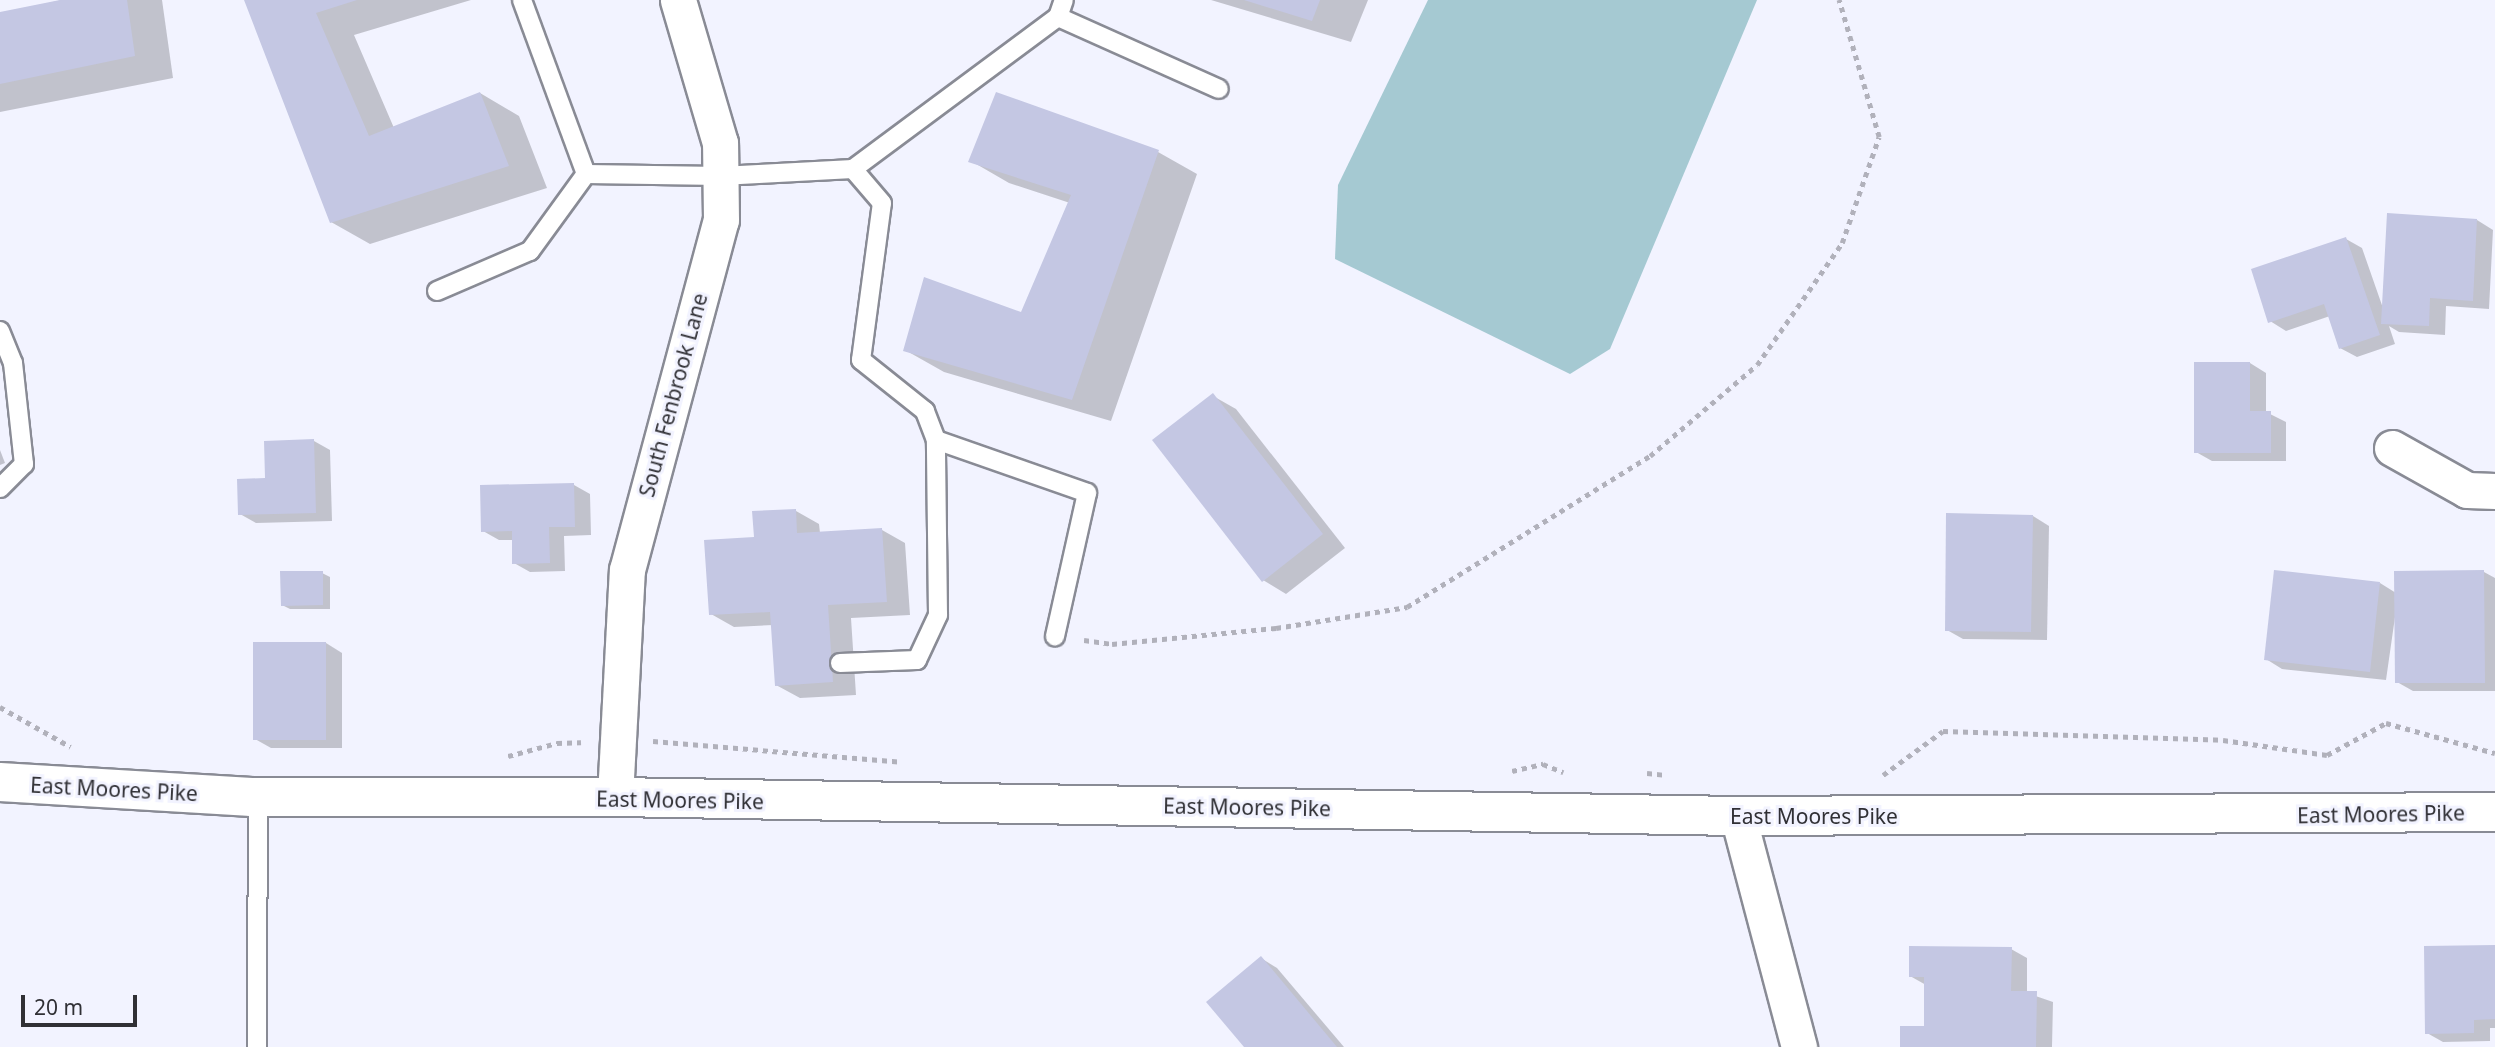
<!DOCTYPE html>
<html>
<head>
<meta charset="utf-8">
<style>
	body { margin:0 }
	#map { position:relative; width:2495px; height:1047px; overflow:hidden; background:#f2f3ff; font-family:"Noto Sans",sans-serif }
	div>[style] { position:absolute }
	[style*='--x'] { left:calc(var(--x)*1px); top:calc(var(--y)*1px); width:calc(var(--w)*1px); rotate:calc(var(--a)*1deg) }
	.water>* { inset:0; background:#a5c9d2 }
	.shadow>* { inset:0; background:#0003 }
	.building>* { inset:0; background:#c4c7e3 }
	.path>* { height:4.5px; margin-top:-2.25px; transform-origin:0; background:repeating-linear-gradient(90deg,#b1b1bb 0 5px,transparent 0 10px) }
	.roads { filter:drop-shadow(2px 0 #898b95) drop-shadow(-2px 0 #898b95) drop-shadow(0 2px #898b95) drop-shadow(0 -2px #898b95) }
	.service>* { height:18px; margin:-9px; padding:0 9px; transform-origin:9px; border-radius:9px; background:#fff }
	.minor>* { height:35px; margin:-17.5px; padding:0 17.5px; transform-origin:17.5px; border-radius:17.5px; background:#fff }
	.secondary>* { height:38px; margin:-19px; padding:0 19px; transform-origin:19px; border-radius:19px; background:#fff }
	span { translate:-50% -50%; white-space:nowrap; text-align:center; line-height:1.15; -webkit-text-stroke:6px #f2f3ff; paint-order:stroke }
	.street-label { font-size:21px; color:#303035 }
	.scale { position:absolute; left:21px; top:995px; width:116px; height:32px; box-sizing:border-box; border:4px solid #303035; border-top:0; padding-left:9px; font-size:21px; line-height:24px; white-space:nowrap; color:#303035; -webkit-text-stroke:5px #f2f3ff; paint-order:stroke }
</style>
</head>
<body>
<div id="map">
	<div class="water">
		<i style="clip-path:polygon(1428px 0,1757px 0,1610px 349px,1570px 374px,1335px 259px,1338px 185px)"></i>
	</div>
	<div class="shadow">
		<i style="clip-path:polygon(62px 0,162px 0,173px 78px,0 112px,0 14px)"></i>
		<i style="clip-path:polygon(246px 0,471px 0,354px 35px,394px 128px,480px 93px,519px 116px,547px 188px,370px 244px,331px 222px)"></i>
		<i style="clip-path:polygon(1211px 0,1368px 0,1351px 42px)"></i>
		<i style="clip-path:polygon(1158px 152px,1197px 174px,1111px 421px,944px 372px,905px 350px,1022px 315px,1070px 203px,1009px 183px,971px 161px)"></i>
		<i style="clip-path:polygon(2477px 220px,2493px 230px,2489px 309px,2446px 306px,2445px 335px,2399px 332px,2389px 326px,2395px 344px,2357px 357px,2340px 348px,2330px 316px,2286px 331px,2270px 321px,2346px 239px,2362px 248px,2384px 311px)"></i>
		<i style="clip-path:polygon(2250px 363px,2266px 373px,2266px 412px,2286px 422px,2286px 461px,2212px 461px,2196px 452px)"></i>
		<i style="clip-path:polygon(1213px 396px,1236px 409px,1345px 548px,1286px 594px,1263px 580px)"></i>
		<i style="clip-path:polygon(314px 441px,330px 450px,332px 521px,256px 523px,240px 514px,266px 480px)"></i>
		<i style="clip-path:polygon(0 450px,5px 463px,0 465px)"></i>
		<i style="clip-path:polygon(574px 485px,590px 494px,591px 535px,564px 536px,565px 571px,530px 572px,514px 563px,514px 540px,499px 540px,483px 531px)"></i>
		<i style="clip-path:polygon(796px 511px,819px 524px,820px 533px,882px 530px,905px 543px,910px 615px,851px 618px,856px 695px,800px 698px,776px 685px,773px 625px,734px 627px,711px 614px,756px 539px)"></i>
		<i style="clip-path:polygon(2033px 516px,2049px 526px,2047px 640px,1963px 639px,1947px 630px)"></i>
		<i style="clip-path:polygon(2484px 572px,2495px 578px,2495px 691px,2413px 691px,2397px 682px,2396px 610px,2386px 680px,2282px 669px,2266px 659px,2380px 583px,2396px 593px)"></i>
		<i style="clip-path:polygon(322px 573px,330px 577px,330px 609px,290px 609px,282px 605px)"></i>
		<i style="clip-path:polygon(326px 643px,342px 653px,342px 748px,271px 748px,255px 739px)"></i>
		<i style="clip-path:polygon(2495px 946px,2495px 1028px,2490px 1028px,2490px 1041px,2443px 1042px,2427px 1033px)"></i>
		<i style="clip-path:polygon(2011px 949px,2027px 958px,2027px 993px,2053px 1002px,2052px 1047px,1901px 1047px,1925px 1028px,1926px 985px,1910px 976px)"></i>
		<i style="clip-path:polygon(1261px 958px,1277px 968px,1344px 1047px,1246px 1047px)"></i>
	</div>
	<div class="building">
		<i style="clip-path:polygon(60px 0,127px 0,135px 56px,0 84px,0 12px)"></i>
		<i style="clip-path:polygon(244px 0,357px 0,316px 13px,369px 136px,480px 92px,509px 166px,330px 223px)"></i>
		<i style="clip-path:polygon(1244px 0,1320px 0,1312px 21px)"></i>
		<i style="clip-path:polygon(996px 92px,1159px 150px,1072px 400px,903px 351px,924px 277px,1021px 312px,1071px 195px,968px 162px)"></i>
		<i style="clip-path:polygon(2387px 213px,2477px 219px,2473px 301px,2430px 298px,2429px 326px,2381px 324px)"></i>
		<i style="clip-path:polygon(2346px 237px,2380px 335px,2339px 349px,2324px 304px,2268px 323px,2251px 269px)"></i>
		<i style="clip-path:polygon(2194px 362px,2250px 362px,2250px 411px,2271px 411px,2271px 453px,2194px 453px)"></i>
		<i style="clip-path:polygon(1213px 393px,1323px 534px,1262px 582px,1152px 440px)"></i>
		<i style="clip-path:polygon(314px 439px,316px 513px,238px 515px,237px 479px,265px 478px,264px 441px)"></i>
		<i style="clip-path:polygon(574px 483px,575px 527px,549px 527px,550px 563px,512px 564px,512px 531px,481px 532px,480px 485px)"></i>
		<i style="clip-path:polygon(796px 509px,797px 533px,882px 528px,887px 602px,828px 605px,833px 682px,775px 686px,770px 612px,709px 615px,704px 540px,754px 537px,752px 511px)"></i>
		<i style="clip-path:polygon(1946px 513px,2033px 515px,2031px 632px,1945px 631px)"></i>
		<i style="clip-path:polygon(2274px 570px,2380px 582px,2370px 672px,2264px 660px)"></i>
		<i style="clip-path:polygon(2484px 570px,2485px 683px,2395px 683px,2394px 571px)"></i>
		<i style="clip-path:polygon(280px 571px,323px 571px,323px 605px,281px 606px)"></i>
		<i style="clip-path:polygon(253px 642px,326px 642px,326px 740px,253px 740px)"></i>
		<i style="clip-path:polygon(2495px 945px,2495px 1019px,2474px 1020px,2474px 1033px,2425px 1034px,2424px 946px)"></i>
		<i style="clip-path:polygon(1909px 946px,2012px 947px,2011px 991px,2037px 991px,2036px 1047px,1900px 1047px,1900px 1026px,1924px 1026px,1924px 977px,1909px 977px)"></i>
		<i style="clip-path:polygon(1261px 956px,1337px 1047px,1244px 1047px,1206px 1002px)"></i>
	</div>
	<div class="path">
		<i style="--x:1084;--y:640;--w:28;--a:8"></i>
		<i style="--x:1112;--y:644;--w:165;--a:-5.6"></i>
		<i style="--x:1276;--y:628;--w:133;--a:-9.1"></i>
		<i style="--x:1407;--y:607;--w:286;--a:-31.9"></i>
		<i style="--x:1650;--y:456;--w:140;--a:-40.4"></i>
		<i style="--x:1757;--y:365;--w:149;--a:-55.1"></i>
		<i style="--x:1842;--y:243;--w:112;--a:-70.8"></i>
		<i style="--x:1879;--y:137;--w:143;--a:-106.3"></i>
		<i style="--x:0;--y:707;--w:81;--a:29.4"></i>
		<i style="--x:653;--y:741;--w:249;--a:4.8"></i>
		<i style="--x:508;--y:756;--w:51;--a:-14.9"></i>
		<i style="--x:557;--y:743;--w:24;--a:-2"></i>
		<i style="--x:1512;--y:771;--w:32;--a:-13"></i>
		<i style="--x:1543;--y:764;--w:22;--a:22"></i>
		<i style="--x:1647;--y:773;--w:18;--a:6"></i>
		<i style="--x:1883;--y:775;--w:74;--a:-36.3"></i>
		<i style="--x:1943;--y:731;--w:280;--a:1.8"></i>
		<i style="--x:2223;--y:740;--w:105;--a:8.2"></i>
		<i style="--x:2327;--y:755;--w:67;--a:-28.5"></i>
		<i style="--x:2386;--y:723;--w:113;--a:15.4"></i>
	</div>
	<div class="roads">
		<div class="service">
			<i style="--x:522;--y:0;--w:185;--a:69.8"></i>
			<i style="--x:1058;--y:17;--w:176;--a:24.1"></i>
			<i style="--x:437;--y:291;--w:101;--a:-23.3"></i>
			<i style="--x:530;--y:251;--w:95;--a:-54"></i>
			<i style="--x:586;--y:174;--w:135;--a:0.8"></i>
			<i style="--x:721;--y:176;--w:132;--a:-3"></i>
			<i style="--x:0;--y:331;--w:35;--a:68"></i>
			<i style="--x:13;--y:363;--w:102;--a:83.8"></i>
			<i style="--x:24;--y:464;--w:34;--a:135"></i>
			<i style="--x:936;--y:440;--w:160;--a:19.3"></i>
			<i style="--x:1087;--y:493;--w:147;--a:102.6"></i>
			<i style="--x:840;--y:663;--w:77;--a:-2.2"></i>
			<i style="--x:917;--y:660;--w:50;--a:-65"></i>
			<i style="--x:938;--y:615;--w:175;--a:-90.7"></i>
			<i style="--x:936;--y:440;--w:31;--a:-111"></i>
			<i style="--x:925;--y:411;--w:82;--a:-141.4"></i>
			<i style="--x:861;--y:360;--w:158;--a:-82.4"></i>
			<i style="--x:882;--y:203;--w:45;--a:-130.5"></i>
			<i style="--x:853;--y:169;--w:255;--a:-36.6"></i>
			<i style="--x:1058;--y:17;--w:18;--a:-71"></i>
			<i style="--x:257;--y:1047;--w:250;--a:-89.8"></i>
		</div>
		<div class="minor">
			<i style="--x:2392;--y:448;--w:86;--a:29.2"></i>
			<i style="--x:2467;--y:490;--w:28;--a:2"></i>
			<i style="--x:615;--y:797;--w:227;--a:-87"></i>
			<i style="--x:627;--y:570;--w:362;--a:-75"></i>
			<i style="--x:721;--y:220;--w:77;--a:-90.7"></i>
			<i style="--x:720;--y:143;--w:149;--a:-106.4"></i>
			<i style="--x:1738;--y:816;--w:239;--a:75.2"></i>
		</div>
		<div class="secondary">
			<i style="--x:0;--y:782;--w:252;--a:3.4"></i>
			<i style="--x:252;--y:797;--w:363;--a:0"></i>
			<i style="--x:615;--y:797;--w:1123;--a:0.97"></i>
			<i style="--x:1738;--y:816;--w:757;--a:-0.3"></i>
		</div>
	</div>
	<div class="street-label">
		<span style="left:673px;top:395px;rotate:-75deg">South Fenbrook Lane</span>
		<span style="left:114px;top:789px;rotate:3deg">East Moores Pike</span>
		<span style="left:680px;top:800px;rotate:1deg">East Moores Pike</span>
		<span style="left:1247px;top:807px;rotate:1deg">East Moores Pike</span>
		<span style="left:2381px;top:814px;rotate:-1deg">East Moores Pike</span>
		<span style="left:1814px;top:816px">East Moores Pike</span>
	</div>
	<div class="scale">20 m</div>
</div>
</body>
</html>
